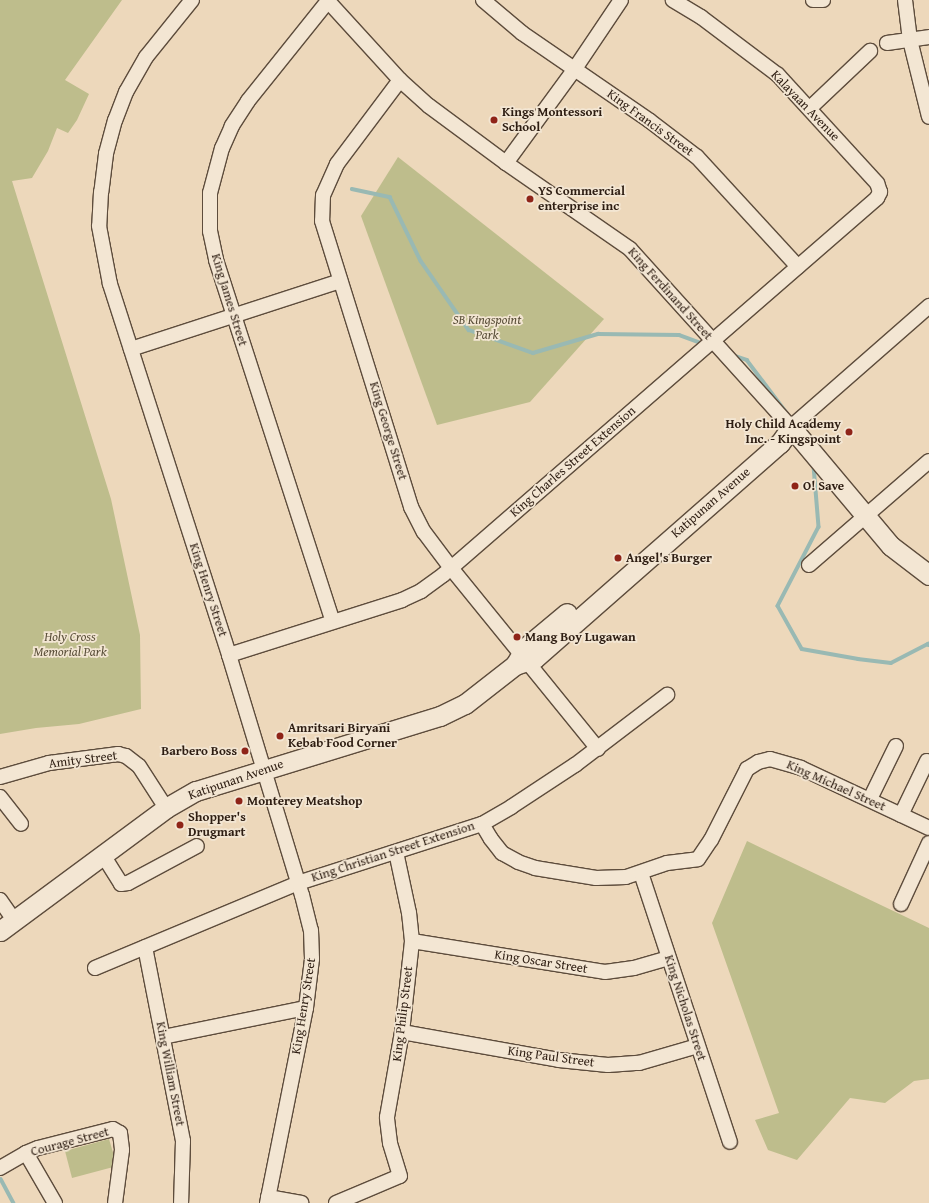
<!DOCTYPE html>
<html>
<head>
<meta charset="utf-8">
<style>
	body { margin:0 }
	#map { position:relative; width:929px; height:1203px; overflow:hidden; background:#edd8bb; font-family:"Gentium Book Plus",serif }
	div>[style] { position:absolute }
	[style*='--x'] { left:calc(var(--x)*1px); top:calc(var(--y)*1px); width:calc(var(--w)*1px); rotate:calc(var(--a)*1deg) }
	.green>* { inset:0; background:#bebd8c }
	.stream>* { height:3.5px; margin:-1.75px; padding:0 1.75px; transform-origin:1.75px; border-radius:1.75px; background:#99b9b3 }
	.roads { filter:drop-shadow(1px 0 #5d4c3c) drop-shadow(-1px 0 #5d4c3c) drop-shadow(0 1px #5d4c3c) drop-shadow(0 -1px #5d4c3c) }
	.street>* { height:14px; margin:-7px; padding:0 7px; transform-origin:7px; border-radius:7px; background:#f3e6d3 }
	.secondary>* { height:19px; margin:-9.5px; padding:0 9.5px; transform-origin:9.5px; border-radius:9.5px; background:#f3e6d3 }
	.dots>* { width:11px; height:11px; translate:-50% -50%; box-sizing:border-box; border:2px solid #f3e6d3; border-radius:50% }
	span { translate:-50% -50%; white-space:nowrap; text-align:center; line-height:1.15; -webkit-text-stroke:3.5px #f3e6d3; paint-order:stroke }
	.street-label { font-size:13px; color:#2d1d12 }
	.poi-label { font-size:13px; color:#2d1d12; font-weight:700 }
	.left { translate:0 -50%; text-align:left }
	.right { translate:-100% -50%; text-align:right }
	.park-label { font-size:13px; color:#584d37; font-style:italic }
</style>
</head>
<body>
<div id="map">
	<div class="green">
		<i style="clip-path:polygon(0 0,122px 0,65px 80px,89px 94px,77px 120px,68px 133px,57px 128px,48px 151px,32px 178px,12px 181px,111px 499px,140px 635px,141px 709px,79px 724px,36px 728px,0 734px)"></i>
		<i style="clip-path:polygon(398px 157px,604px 319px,530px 402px,437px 425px,361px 216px)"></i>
		<i style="clip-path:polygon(747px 841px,929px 928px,929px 1079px,914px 1081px,885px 1103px,850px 1098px,797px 1160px,768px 1150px,755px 1120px,779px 1113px,712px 923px)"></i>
		<i style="clip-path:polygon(109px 1139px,117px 1166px,72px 1178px,65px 1151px)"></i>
	</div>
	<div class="stream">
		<i style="--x:352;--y:189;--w:39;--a:12"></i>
		<i style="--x:390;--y:197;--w:71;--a:64.2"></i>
		<i style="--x:421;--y:261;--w:84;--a:55.2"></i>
		<i style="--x:469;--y:330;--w:68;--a:19.8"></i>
		<i style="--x:533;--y:353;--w:68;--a:-16.3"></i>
		<i style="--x:598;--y:334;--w:81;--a:0.7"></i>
		<i style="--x:679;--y:335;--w:27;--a:20"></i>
		<i style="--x:732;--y:355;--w:16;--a:18"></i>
		<i style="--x:747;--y:360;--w:66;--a:53"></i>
		<i style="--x:814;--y:466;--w:61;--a:85.3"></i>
		<i style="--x:819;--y:527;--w:89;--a:117.4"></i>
		<i style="--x:778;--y:606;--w:49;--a:60.8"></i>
		<i style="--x:802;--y:649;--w:57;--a:10.1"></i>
		<i style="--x:858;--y:659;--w:33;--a:7"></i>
		<i style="--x:891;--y:663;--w:42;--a:-27.2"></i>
		<i style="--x:928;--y:644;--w:1;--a:45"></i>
		<i style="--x:1;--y:1179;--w:27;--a:62"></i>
	</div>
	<div class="roads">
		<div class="street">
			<i style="--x:192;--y:0;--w:73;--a:128.9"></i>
			<i style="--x:146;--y:57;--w:40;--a:119.7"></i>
			<i style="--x:126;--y:92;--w:30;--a:111"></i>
			<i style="--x:115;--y:120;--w:35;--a:105"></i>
			<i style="--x:106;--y:154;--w:38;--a:97"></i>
			<i style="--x:101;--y:192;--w:34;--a:93"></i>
			<i style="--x:99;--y:226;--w:59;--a:79.3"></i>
			<i style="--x:110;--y:284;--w:390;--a:72.2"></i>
			<i style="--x:229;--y:655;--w:251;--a:73.1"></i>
			<i style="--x:302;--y:895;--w:36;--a:76"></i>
			<i style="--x:311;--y:930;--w:29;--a:88"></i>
			<i style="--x:312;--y:959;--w:49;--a:97"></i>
			<i style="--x:306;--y:1008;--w:199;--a:101.3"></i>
			<i style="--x:327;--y:0;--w:108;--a:47.6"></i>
			<i style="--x:400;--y:80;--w:39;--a:42"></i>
			<i style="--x:429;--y:106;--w:96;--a:36.5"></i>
			<i style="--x:506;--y:163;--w:151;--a:34.7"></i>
			<i style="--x:630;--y:249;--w:240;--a:47.9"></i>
			<i style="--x:791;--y:427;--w:184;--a:-41.2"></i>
			<i style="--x:483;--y:0;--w:51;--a:40.2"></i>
			<i style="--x:522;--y:33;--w:155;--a:34.5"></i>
			<i style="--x:650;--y:121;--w:59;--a:37.5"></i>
			<i style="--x:697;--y:157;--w:149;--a:47.4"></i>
			<i style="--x:813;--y:0;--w:10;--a:0"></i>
			<i style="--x:905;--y:0;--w:40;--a:82.9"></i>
			<i style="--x:910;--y:40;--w:79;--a:76.1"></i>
			<i style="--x:328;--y:1;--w:128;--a:128.7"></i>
			<i style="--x:248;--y:101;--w:30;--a:123"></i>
			<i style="--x:232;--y:126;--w:24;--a:114"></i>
			<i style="--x:222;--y:148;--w:47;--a:104.9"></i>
			<i style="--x:210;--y:193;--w:38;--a:90"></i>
			<i style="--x:210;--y:231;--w:30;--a:78"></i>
			<i style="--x:216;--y:260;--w:380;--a:72.1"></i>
			<i style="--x:887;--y:43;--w:42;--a:-8.1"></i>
			<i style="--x:400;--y:80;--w:105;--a:126.9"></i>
			<i style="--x:337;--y:164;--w:34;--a:114"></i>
			<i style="--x:323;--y:195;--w:26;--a:92"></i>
			<i style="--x:322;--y:221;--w:300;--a:72.7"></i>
			<i style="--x:411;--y:507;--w:28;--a:63"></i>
			<i style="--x:424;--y:532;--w:45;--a:53.1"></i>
			<i style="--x:451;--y:568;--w:233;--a:50.9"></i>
			<i style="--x:810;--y:108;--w:83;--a:-43.5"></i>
			<i style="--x:506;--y:163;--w:115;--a:-53.8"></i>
			<i style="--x:574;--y:70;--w:84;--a:-56.1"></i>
			<i style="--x:131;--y:349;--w:220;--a:-18"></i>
			<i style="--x:809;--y:565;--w:159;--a:-40.9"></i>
			<i style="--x:229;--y:655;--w:182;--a:-17.6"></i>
			<i style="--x:402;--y:600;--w:21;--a:-25"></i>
			<i style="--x:421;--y:591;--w:27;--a:-36"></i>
			<i style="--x:443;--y:575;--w:575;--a:-40.98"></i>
			<i style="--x:877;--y:198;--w:7;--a:-63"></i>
			<i style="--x:880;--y:192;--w:9;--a:-108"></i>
			<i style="--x:877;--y:183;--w:147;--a:-132.5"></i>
			<i style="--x:778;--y:75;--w:96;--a:-143"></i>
			<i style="--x:701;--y:17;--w:33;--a:-149"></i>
			<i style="--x:0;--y:777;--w:51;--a:-15.9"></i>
			<i style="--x:49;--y:763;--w:70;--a:-7.4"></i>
			<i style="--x:118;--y:754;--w:8;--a:14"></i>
			<i style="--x:126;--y:756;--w:16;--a:38"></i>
			<i style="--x:139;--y:766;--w:50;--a:57.3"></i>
			<i style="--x:0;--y:797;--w:34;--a:52"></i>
			<i style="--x:870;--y:799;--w:59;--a:-63.9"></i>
			<i style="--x:901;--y:815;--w:60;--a:-64.3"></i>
			<i style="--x:482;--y:824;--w:17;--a:59"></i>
			<i style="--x:491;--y:839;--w:18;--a:52"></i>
			<i style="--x:502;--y:853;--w:18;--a:29"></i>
			<i style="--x:518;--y:862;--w:18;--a:19"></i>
			<i style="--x:535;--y:868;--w:62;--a:9.3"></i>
			<i style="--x:596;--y:878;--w:30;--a:-2"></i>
			<i style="--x:626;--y:877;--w:43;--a:-18.9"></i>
			<i style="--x:667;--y:863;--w:31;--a:-7"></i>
			<i style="--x:698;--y:859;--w:23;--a:-56"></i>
			<i style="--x:711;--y:840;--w:80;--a:-63.1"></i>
			<i style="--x:747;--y:769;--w:13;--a:-32"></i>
			<i style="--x:758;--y:762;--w:12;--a:-14"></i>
			<i style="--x:770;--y:759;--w:32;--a:16"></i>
			<i style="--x:801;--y:768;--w:141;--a:25.1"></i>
			<i style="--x:103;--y:855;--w:34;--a:58"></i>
			<i style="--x:121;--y:884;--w:7;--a:-8"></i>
			<i style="--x:128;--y:883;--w:78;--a:-28.2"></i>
			<i style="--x:641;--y:873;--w:283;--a:71.7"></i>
			<i style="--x:0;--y:900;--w:24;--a:55"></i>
			<i style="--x:901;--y:904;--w:67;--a:-65.3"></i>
			<i style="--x:412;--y:941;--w:195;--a:9.1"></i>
			<i style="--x:605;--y:972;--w:29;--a:-8"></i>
			<i style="--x:634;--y:968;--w:36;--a:-16"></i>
			<i style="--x:145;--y:947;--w:198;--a:78.9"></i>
			<i style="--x:183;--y:1141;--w:62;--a:91.8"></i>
			<i style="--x:95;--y:968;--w:220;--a:-22.7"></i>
			<i style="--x:298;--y:883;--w:193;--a:-17.8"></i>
			<i style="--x:482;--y:824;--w:34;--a:-30"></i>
			<i style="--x:511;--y:807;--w:77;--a:-33.3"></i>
			<i style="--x:575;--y:765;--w:116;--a:-37.3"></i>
			<i style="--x:402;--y:1032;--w:159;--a:10.1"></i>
			<i style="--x:559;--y:1060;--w:49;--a:5.8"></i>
			<i style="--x:608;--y:1065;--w:31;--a:-4"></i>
			<i style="--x:639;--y:1063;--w:61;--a:-16.1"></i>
			<i style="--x:163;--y:1037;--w:146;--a:-11.5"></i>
			<i style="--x:26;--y:1153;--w:58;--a:59.9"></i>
			<i style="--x:0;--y:1168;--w:30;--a:-30"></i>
			<i style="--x:26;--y:1153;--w:13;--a:-23"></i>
			<i style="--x:38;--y:1148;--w:77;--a:-14.2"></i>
			<i style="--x:113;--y:1129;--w:8;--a:30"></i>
			<i style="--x:120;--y:1133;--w:17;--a:83"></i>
			<i style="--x:122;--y:1150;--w:53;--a:97.5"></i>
			<i style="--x:268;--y:1197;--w:34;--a:10"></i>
			<i style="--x:336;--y:1203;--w:69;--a:-22.9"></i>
			<i style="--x:400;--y:1176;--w:34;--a:-107"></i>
			<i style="--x:390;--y:1143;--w:26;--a:-97"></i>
			<i style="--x:387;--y:1117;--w:86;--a:-80"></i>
			<i style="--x:402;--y:1032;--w:92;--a:-83.7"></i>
			<i style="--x:412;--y:941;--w:28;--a:-96"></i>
			<i style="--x:409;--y:913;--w:62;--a:-102"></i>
		</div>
		<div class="secondary">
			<i style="--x:791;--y:427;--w:155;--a:50"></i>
			<i style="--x:891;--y:546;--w:48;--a:37.3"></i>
			<i style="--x:515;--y:665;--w:21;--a:-59"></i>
			<i style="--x:526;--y:647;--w:53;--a:-39.7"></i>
			<i style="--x:0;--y:931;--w:207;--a:-36.5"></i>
			<i style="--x:166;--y:808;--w:34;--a:-30"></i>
			<i style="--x:196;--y:791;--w:255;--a:-17.1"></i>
			<i style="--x:440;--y:716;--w:28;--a:-26"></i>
			<i style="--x:465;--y:704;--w:63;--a:-38"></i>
			<i style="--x:515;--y:665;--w:21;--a:-19"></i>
			<i style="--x:535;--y:658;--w:326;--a:-41.3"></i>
			<i style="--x:780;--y:443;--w:19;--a:-55"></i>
		</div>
	</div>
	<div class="dots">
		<i style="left:494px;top:120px;background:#8f2418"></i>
		<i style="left:530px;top:199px;background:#8f2418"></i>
		<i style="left:849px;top:432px;background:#8f2418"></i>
		<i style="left:795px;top:486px;background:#8f2418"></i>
		<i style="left:618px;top:558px;background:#8f2418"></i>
		<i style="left:517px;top:637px;background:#8f2418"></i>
		<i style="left:280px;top:736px;background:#8f2418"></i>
		<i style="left:245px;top:751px;background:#8f2418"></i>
		<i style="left:239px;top:801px;background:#8f2418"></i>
		<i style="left:180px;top:825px;background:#8f2418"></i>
	</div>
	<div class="street-label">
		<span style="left:805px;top:106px;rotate:46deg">Kalayaan Avenue</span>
		<span style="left:650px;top:123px;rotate:36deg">King Francis Street</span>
		<span style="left:670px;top:294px;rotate:48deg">King Ferdinand Street</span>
		<span style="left:229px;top:300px;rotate:73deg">King James Street</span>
		<span style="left:388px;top:431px;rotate:73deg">King George Street</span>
		<span style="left:573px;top:462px;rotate:-41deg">King Charles Street Extension</span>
		<span style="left:711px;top:503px;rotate:-41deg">Katipunan Avenue</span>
		<span style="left:208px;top:590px;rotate:72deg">King Henry Street</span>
		<span style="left:83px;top:760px;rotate:-7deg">Amity Street</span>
		<span style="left:236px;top:780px;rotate:-19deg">Katipunan Avenue</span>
		<span style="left:836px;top:786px;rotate:24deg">King Michael Street</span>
		<span style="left:393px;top:852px;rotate:-18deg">King Christian Street Extension</span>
		<span style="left:541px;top:962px;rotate:9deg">King Oscar Street</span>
		<span style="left:304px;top:1006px;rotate:-81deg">King Henry Street</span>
		<span style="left:685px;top:1008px;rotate:72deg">King Nicholas Street</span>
		<span style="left:403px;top:1014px;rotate:-83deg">King Philip Street</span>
		<span style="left:551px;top:1057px;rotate:8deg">King Paul Street</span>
		<span style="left:170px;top:1074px;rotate:79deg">King William Street</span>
		<span style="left:70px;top:1142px;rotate:-15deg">Courage Street</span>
	</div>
	<div class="poi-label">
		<span class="left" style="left:502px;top:120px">Kings Montessori<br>School</span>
		<span class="left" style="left:538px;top:199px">YS Commercial<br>enterprise inc</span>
		<span class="right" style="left:841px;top:432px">Holy Child Academy<br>Inc. - Kingspoint</span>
		<span class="left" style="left:803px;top:486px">O! Save</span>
		<span class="left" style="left:626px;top:558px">Angel's Burger</span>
		<span class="left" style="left:525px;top:637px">Mang Boy Lugawan</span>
		<span class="left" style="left:288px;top:736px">Amritsari Biryani<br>Kebab Food Corner</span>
		<span class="right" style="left:237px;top:751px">Barbero Boss</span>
		<span class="left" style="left:247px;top:801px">Monterey Meatshop</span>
		<span class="left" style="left:188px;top:825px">Shopper's<br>Drugmart</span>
	</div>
	<div class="park-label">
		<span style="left:487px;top:328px">SB Kingspoint<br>Park</span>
		<span style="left:70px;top:645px">Holy Cross<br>Memorial Park</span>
	</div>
</div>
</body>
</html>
